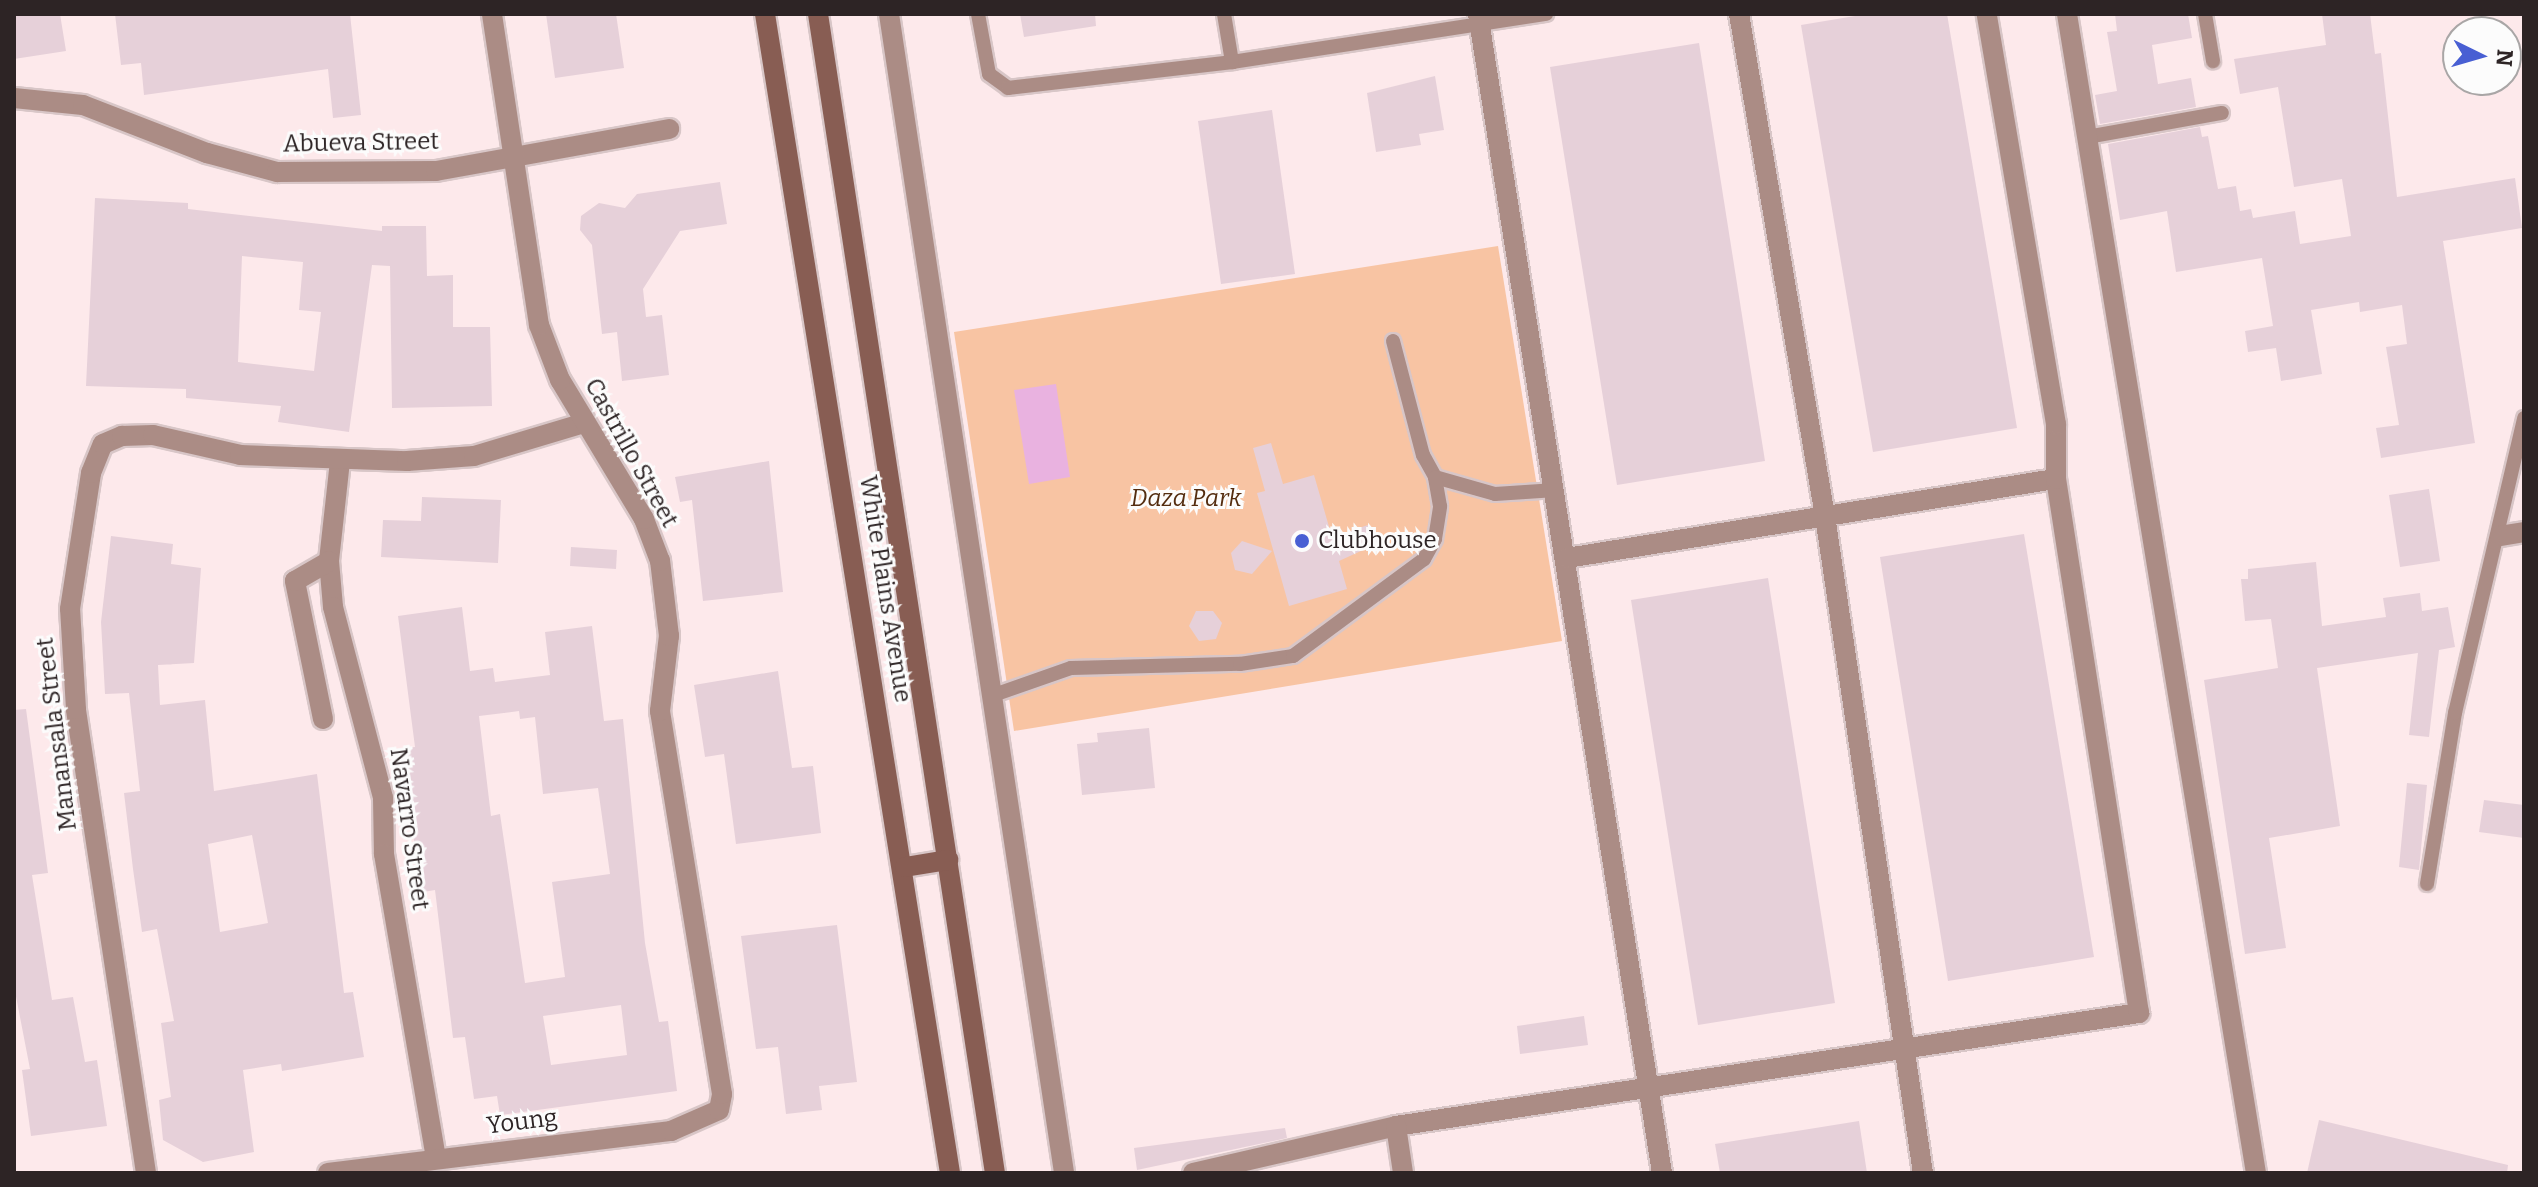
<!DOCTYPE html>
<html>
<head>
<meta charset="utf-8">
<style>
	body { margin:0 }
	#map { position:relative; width:2538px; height:1187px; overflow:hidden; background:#fde9eb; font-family:Bitter,serif }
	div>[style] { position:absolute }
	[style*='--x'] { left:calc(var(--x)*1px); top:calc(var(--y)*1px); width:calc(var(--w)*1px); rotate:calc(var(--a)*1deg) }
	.green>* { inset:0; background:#f8c4a3 }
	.water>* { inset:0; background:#e9b2e0 }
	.building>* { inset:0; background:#e6d0d9 }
	.roads { filter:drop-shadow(2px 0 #d8c6c7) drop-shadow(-2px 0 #d8c6c7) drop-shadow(0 2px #d8c6c7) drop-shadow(0 -2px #d8c6c7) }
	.lane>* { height:14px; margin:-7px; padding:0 7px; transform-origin:7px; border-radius:7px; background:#ab8c85 }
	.street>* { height:20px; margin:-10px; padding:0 10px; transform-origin:10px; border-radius:10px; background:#ab8c85 }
	.secondary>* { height:20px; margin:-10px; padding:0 10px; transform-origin:10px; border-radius:10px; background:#885d53 }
	.dots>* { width:22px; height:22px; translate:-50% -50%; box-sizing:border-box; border:4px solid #fcfcfc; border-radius:50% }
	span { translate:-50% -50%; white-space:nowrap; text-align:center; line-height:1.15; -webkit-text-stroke:6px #fcfcfc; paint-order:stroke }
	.street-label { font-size:24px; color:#2d2425 }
	.park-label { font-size:24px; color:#542d10; font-style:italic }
	.poi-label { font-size:24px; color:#2d2425 }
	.left { translate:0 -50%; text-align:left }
	.frame { position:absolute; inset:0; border:16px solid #2d2425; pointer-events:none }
	.north { position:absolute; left:2442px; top:16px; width:80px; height:80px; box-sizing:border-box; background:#fcfcfc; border:2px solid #a9a6a6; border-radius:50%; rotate:95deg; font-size:22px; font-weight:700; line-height:32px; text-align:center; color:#2d2425 }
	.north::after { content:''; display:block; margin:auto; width:28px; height:36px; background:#485fd3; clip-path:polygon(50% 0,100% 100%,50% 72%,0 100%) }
</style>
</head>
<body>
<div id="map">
	<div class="green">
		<i style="clip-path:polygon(1498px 246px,1562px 641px,1014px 731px,954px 332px)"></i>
	</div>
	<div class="water">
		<i style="clip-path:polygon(1056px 384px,1070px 477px,1029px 484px,1014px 390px)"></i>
	</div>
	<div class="building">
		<i style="clip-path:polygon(14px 14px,60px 14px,66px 51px,14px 59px)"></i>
		<i style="clip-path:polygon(115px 14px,350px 14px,361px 115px,333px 118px,328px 69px,144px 95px,141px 63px,121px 65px)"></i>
		<i style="clip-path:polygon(546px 14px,616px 14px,624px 68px,555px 78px)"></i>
		<i style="clip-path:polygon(1020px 14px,1095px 14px,1096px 26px,1024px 37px)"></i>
		<i style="clip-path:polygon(1867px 14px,1947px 14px,2017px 428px,1873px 452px,1801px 25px)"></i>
		<i style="clip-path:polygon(2115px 14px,2188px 14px,2192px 38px,2152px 45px,2158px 84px,2191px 78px,2196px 107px,2100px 124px,2095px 95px,2117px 91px,2107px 32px,2117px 31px)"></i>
		<i style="clip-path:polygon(2322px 14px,2370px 14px,2375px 54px,2381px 53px,2397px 197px,2515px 178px,2522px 228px,2443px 241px,2475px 443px,2381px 458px,2376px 428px,2399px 425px,2386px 347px,2407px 344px,2402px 305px,2360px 312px,2359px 302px,2311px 310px,2322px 374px,2281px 381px,2276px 348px,2248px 352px,2245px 331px,2273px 326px,2262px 258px,2176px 272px,2167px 211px,2120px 220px,2108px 144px,2200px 127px,2202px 137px,2208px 136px,2218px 189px,2236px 186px,2240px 211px,2251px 209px,2253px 218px,2295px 211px,2300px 244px,2351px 236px,2342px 179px,2294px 187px,2278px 87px,2240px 94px,2234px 59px,2326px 45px)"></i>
		<i style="clip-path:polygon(1699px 43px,1765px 461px,1617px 485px,1550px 67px)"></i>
		<i style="clip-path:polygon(1435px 76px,1444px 130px,1419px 134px,1421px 145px,1376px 152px,1367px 93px)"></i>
		<i style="clip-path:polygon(1272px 110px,1295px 274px,1221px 284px,1198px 121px)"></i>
		<i style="clip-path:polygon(720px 182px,727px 224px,680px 231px,643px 289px,646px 317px,662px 315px,669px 375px,622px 381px,617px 332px,602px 334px,592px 245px,580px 230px,581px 216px,599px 203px,625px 208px,637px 194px)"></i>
		<i style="clip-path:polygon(evenodd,95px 198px,188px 203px,188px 209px,382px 231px,382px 226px,426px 226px,427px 276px,453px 275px,453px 327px,490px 327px,492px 406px,392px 408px,390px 266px,372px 265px,349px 432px,278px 422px,281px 406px,186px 398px,186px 389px,86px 386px,95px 198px,242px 256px,303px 262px,299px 310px,321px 312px,314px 371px,238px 362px,242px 256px)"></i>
		<i style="clip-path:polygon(1271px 443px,1283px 484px,1314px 475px,1332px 537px,1368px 525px,1385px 540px,1339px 561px,1347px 589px,1289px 606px,1257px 493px,1265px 491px,1253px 448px)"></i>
		<i style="clip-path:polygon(769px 461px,783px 592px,703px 601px,692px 500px,680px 502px,675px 477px)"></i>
		<i style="clip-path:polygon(2429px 489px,2440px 561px,2400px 567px,2389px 495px)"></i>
		<i style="clip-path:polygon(422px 497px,501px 500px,498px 563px,381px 557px,383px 520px,421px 521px)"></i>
		<i style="clip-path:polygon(2024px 534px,2094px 957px,1948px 981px,1880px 557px)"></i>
		<i style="clip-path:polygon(evenodd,111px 536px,173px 544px,171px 564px,201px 568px,194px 663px,158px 665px,160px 705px,205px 700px,214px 791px,317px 774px,344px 993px,353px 992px,364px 1057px,282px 1071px,281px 1064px,243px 1070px,254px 1152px,203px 1162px,163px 1140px,159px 1100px,171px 1097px,161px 1023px,174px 1021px,157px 929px,142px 932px,133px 869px,124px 793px,140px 791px,129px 693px,105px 694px,101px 622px,111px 536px,252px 835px,268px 923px,220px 932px,208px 844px,252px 835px)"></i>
		<i style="clip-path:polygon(1242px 541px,1272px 551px,1252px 574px,1235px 570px,1231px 553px)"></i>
		<i style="clip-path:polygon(571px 547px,617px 550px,616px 569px,570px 566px)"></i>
		<i style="clip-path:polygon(2316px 562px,2322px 626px,2386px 617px,2383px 598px,2420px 593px,2422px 611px,2448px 607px,2455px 647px,2439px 650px,2429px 737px,2409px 735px,2418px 653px,2317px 668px,2340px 826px,2269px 838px,2286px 948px,2245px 954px,2204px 680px,2278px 668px,2271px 619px,2245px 621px,2241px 579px,2248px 579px,2248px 569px)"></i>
		<i style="clip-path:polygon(1768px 578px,1835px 1003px,1698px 1025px,1631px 600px)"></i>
		<i style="clip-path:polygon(evenodd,462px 607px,470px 671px,493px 668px,495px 682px,550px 675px,545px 632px,592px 626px,604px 721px,623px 719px,645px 943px,659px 1022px,668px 1021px,677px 1091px,500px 1115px,497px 1096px,474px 1099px,465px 1037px,453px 1038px,435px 890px,423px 892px,398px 749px,415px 747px,398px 616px,462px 607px,519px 711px,520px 719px,535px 717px,543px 794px,598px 788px,610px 874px,552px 882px,565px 977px,525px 983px,500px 814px,491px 816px,479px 716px,519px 711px,462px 607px,621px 1005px,627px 1055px,551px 1065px,543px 1016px,621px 1005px)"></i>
		<i style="clip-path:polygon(1196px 611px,1213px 611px,1222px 623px,1216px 639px,1199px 641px,1189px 626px)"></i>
		<i style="clip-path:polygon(778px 671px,792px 768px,813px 766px,821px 833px,736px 844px,724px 754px,705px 757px,694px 685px)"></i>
		<i style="clip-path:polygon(26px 709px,48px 873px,32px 875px,52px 1000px,73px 997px,85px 1062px,97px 1060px,107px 1126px,31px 1136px,22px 1070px,30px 1069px,14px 986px,14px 710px)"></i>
		<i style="clip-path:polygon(1149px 728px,1155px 788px,1082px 795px,1077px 744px,1098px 742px,1097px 733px)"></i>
		<i style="clip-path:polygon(2407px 783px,2427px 785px,2419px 870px,2399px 867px)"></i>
		<i style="clip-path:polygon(2484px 800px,2524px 805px,2524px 838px,2479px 832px)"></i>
		<i style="clip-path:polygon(837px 925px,857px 1082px,819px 1086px,822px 1110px,786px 1114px,778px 1047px,756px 1049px,741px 936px)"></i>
		<i style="clip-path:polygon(1584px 1016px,1588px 1045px,1520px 1054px,1517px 1026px)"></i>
		<i style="clip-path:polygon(2319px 1120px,2508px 1165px,2507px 1173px,2307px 1173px)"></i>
		<i style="clip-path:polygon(1859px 1121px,1867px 1173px,1720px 1173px,1715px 1144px)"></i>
		<i style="clip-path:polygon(1285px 1128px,1287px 1138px,1137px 1170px,1134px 1148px)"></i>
	</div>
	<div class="roads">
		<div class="lane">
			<i style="--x:978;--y:14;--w:61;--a:79.6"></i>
			<i style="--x:989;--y:74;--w:24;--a:36"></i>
			<i style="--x:1008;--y:88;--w:226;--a:-6.6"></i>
			<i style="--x:1232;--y:62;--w:318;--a:-8.7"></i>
			<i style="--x:1224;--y:14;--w:49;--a:80.5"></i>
			<i style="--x:2205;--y:14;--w:48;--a:80.3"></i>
			<i style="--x:2087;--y:137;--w:137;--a:-10.1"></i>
			<i style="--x:1393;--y:341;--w:118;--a:75.3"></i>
			<i style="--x:1423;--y:455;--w:25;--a:61"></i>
			<i style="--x:1435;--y:477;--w:62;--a:15.8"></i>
			<i style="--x:1495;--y:494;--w:61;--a:-3.8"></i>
			<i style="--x:991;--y:696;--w:85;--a:-19.3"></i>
			<i style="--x:1071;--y:668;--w:169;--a:-1.4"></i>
			<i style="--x:1240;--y:664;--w:54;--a:-8.6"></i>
			<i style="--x:1293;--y:656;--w:163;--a:-36.5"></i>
			<i style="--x:1424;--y:559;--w:23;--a:-61"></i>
			<i style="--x:1435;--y:539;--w:33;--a:-81"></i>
			<i style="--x:1440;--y:506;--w:29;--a:-100"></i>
			<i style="--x:2427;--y:884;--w:173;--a:-80.7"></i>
			<i style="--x:2455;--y:713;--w:303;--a:-76.8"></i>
		</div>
		<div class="street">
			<i style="--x:889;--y:14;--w:1172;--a:81.41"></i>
			<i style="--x:1478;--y:14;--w:1174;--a:80.98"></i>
			<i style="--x:1739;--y:14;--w:509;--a:80.28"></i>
			<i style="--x:1825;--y:516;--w:664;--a:81.52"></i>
			<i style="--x:2067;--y:14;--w:1174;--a:80.74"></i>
			<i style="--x:14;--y:98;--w:69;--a:5.8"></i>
			<i style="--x:83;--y:105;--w:133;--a:21.2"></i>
			<i style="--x:207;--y:153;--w:73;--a:15.2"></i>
			<i style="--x:277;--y:172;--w:159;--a:-0.4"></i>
			<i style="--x:436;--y:171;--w:237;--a:-10.2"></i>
			<i style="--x:340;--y:461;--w:101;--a:96.3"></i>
			<i style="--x:329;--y:561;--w:46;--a:85"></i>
			<i style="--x:333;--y:607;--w:197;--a:75.3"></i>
			<i style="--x:383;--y:798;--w:56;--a:89"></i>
			<i style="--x:384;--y:854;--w:308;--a:80.3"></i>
			<i style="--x:2500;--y:536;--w:24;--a:-9"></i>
			<i style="--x:1567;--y:558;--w:495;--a:-9.2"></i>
			<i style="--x:323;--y:719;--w:141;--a:-101.5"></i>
			<i style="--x:295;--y:581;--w:39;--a:-30"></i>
			<i style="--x:1396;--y:1126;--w:752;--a:-8.65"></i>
			<i style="--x:2139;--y:1013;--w:540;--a:-98.83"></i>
			<i style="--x:2056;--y:479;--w:55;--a:-90"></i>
			<i style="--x:2056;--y:424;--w:416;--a:-99.6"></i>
			<i style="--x:146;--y:1173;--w:469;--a:-98.6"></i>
			<i style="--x:76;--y:709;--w:100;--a:-93.4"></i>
			<i style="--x:70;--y:609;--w:138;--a:-81.2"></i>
			<i style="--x:91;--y:473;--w:31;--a:-68"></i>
			<i style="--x:103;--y:444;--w:21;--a:-23"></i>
			<i style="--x:122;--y:436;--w:31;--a:-2"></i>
			<i style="--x:153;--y:435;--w:89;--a:12.9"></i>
			<i style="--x:240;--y:455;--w:167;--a:2.1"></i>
			<i style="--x:407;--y:461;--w:67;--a:-4.3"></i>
			<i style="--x:474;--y:456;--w:115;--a:-16.7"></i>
			<i style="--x:328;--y:1173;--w:346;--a:-7"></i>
			<i style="--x:671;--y:1131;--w:52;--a:-23.6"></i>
			<i style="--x:719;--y:1110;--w:16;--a:-79"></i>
			<i style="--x:722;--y:1094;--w:388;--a:-99.2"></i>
			<i style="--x:660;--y:711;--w:76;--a:-83.2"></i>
			<i style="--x:669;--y:636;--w:76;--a:-96.8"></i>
			<i style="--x:660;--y:561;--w:45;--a:-110.9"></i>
			<i style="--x:644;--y:519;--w:162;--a:-121.1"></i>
			<i style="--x:560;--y:380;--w:59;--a:-110.9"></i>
			<i style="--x:539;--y:325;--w:315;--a:-98.6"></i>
			<i style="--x:1193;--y:1173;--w:208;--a:-13"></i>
			<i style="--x:1396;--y:1126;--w:48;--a:81.5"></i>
		</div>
		<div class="secondary">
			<i style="--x:765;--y:14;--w:1174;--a:80.93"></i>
			<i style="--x:818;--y:14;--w:1172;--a:81.32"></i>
			<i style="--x:905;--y:867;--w:44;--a:-9.2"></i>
		</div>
	</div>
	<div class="dots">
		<i style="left:1302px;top:541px;background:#485fd3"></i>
	</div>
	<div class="street-label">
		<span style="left:361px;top:143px;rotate:-1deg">Abueva Street</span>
		<span style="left:631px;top:453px;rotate:61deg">Castrillo Street</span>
		<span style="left:885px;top:589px;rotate:81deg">White Plains Avenue</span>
		<span style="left:57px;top:734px;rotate:-97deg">Manansala Street</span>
		<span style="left:409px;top:829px;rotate:82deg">Navarro Street</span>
		<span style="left:522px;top:1122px;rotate:-7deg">Young</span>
	</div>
	<div class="park-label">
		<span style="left:1186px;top:499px">Daza Park</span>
	</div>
	<div class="poi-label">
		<span class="left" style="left:1318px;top:541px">Clubhouse</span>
	</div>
	<div class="frame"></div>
	<div class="north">N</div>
</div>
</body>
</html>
